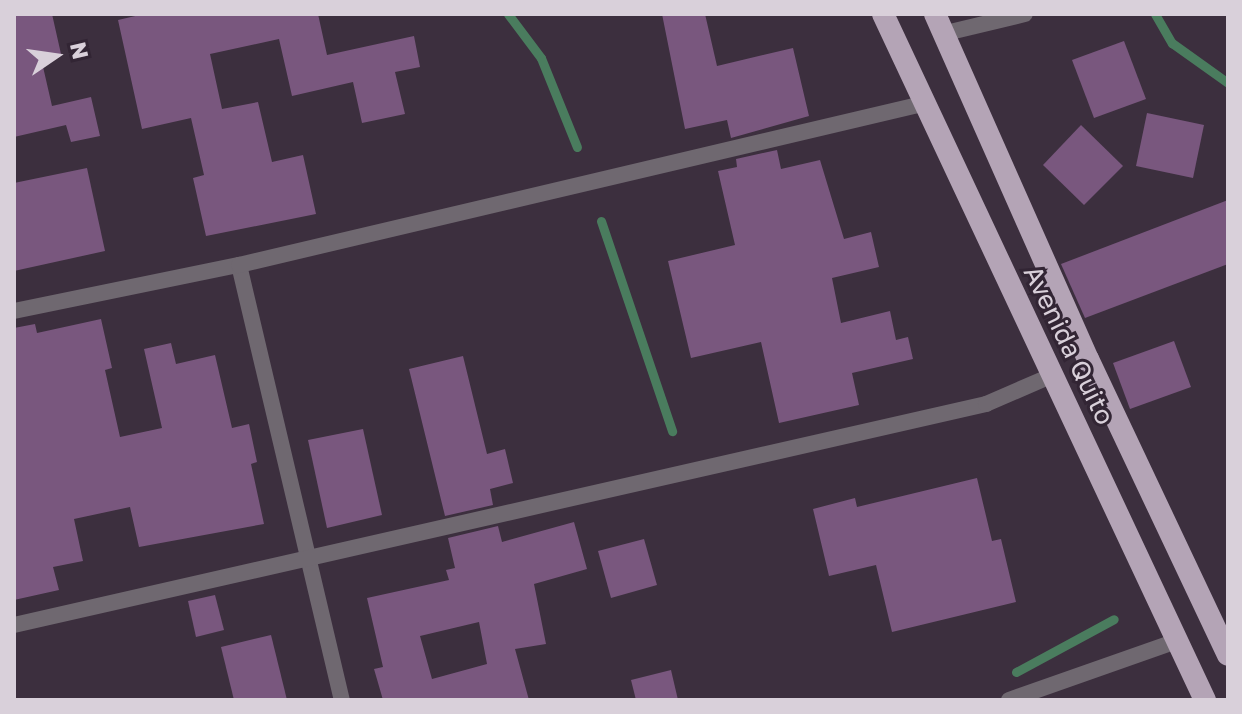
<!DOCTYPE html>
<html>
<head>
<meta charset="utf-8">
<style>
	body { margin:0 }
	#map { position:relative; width:1242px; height:714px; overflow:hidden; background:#3c2f3e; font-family:"Golos Text",sans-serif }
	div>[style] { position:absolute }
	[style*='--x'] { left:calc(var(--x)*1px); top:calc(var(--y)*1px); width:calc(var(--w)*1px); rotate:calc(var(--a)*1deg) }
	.stream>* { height:9px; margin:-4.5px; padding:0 4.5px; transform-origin:4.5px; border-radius:4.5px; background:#4a7c5e }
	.building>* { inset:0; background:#79577e }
	.minor>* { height:16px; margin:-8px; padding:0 8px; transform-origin:8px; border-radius:8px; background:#6f6870 }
	.trunk>* { height:22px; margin:-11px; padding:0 11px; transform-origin:11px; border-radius:11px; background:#b4a4b6 }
	span { translate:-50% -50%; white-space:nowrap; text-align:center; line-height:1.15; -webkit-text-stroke:6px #322534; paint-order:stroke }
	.street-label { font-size:26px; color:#d9d0da }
	.frame { position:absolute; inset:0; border:16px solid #d9d0da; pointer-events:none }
	.north { position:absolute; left:16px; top:16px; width:80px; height:80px; -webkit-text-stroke:6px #322534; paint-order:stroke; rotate:77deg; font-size:22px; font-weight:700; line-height:32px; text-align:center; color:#d9d0da }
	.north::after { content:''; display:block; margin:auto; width:28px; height:36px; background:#d9d0da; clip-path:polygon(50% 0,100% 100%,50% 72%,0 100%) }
</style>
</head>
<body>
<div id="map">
	<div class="stream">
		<i style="--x:508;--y:14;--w:55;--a:53.1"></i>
		<i style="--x:541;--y:58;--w:96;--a:68"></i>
		<i style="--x:1155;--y:14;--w:34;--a:60"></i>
		<i style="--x:1172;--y:43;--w:69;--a:35.5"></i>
		<i style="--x:601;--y:221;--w:222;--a:71.3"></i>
		<i style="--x:1016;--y:672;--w:111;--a:-28.4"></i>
	</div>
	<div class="building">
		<i style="clip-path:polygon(14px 14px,52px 14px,61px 54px,41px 58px,52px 106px,91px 97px,100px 136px,71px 142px,66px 125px,14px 137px)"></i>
		<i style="clip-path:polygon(144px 14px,318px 14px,327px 55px,414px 36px,420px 67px,395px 72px,405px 114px,362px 123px,353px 82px,292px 96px,279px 39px,210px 54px,222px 109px,258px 102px,272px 162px,303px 155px,316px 214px,206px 236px,193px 178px,204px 175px,191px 118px,142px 129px,118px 20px)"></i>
		<i style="clip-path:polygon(662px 14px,705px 14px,717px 66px,793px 48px,809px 116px,731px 138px,727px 120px,685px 129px)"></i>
		<i style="clip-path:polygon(1124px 41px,1146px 99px,1094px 118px,1072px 60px)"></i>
		<i style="clip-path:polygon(1147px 113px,1204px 125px,1193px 178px,1136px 166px)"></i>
		<i style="clip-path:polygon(1081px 125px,1123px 166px,1084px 205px,1043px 165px)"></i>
		<i style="clip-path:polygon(777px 150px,781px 169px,820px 160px,844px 239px,871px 232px,879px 267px,832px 278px,841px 323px,890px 311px,896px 340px,908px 337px,913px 359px,852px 373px,859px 405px,779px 423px,761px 342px,691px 358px,668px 261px,735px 245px,718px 171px,737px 167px,736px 159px)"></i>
		<i style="clip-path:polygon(87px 168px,105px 251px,14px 271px,14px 183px)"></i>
		<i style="clip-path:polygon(1228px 200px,1228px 264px,1085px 318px,1061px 264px)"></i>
		<i style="clip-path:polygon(101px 319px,112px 368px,105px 370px,120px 437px,162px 428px,144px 349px,171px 343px,176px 364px,215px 355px,232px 428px,249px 424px,257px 462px,251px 464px,264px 524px,139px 547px,130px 507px,74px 519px,83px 561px,53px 567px,59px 590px,14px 600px,14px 328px,35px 324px,37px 333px)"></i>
		<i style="clip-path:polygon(1174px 341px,1191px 387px,1130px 409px,1113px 363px)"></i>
		<i style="clip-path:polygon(463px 356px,487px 454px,505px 449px,513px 483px,490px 489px,493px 505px,445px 516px,409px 369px)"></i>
		<i style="clip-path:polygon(363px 429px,382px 515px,327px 528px,308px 440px)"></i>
		<i style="clip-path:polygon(977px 478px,992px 541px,1001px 539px,1016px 602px,892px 632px,876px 565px,829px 576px,813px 509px,855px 498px,857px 507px)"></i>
		<i style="clip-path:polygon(evenodd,574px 522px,587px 569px,534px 584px,546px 644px,515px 649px,529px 700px,383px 700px,374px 669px,383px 667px,367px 598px,449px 580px,446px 570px,455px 568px,448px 538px,498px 526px,502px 542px,574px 522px,479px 622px,487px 664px,432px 679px,420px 636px,479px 622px)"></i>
		<i style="clip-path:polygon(644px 539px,657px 585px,611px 598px,598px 551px)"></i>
		<i style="clip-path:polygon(215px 595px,224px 630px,196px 637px,188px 601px)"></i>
		<i style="clip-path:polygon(271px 635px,287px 700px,234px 700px,221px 647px)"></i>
		<i style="clip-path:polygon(671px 670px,678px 700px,636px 700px,631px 680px)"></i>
	</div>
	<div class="minor">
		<i style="--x:946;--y:33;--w:81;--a:-13.5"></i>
		<i style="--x:239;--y:265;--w:447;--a:76.7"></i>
		<i style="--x:14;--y:311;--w:230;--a:-11.6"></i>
		<i style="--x:239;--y:265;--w:702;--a:-13.26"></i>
		<i style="--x:14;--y:625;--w:997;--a:-12.81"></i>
		<i style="--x:986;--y:404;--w:73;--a:-23.4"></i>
		<i style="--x:1009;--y:700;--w:180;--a:-19.4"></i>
	</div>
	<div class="trunk">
		<i style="--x:883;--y:14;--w:758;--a:64.86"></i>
		<i style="--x:935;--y:14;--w:377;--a:66.1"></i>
		<i style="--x:1088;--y:359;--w:327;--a:64.7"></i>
	</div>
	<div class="street-label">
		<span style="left:1069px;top:345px;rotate:64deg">Avenida Quito</span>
	</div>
	<div class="frame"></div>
	<div class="north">N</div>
</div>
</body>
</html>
